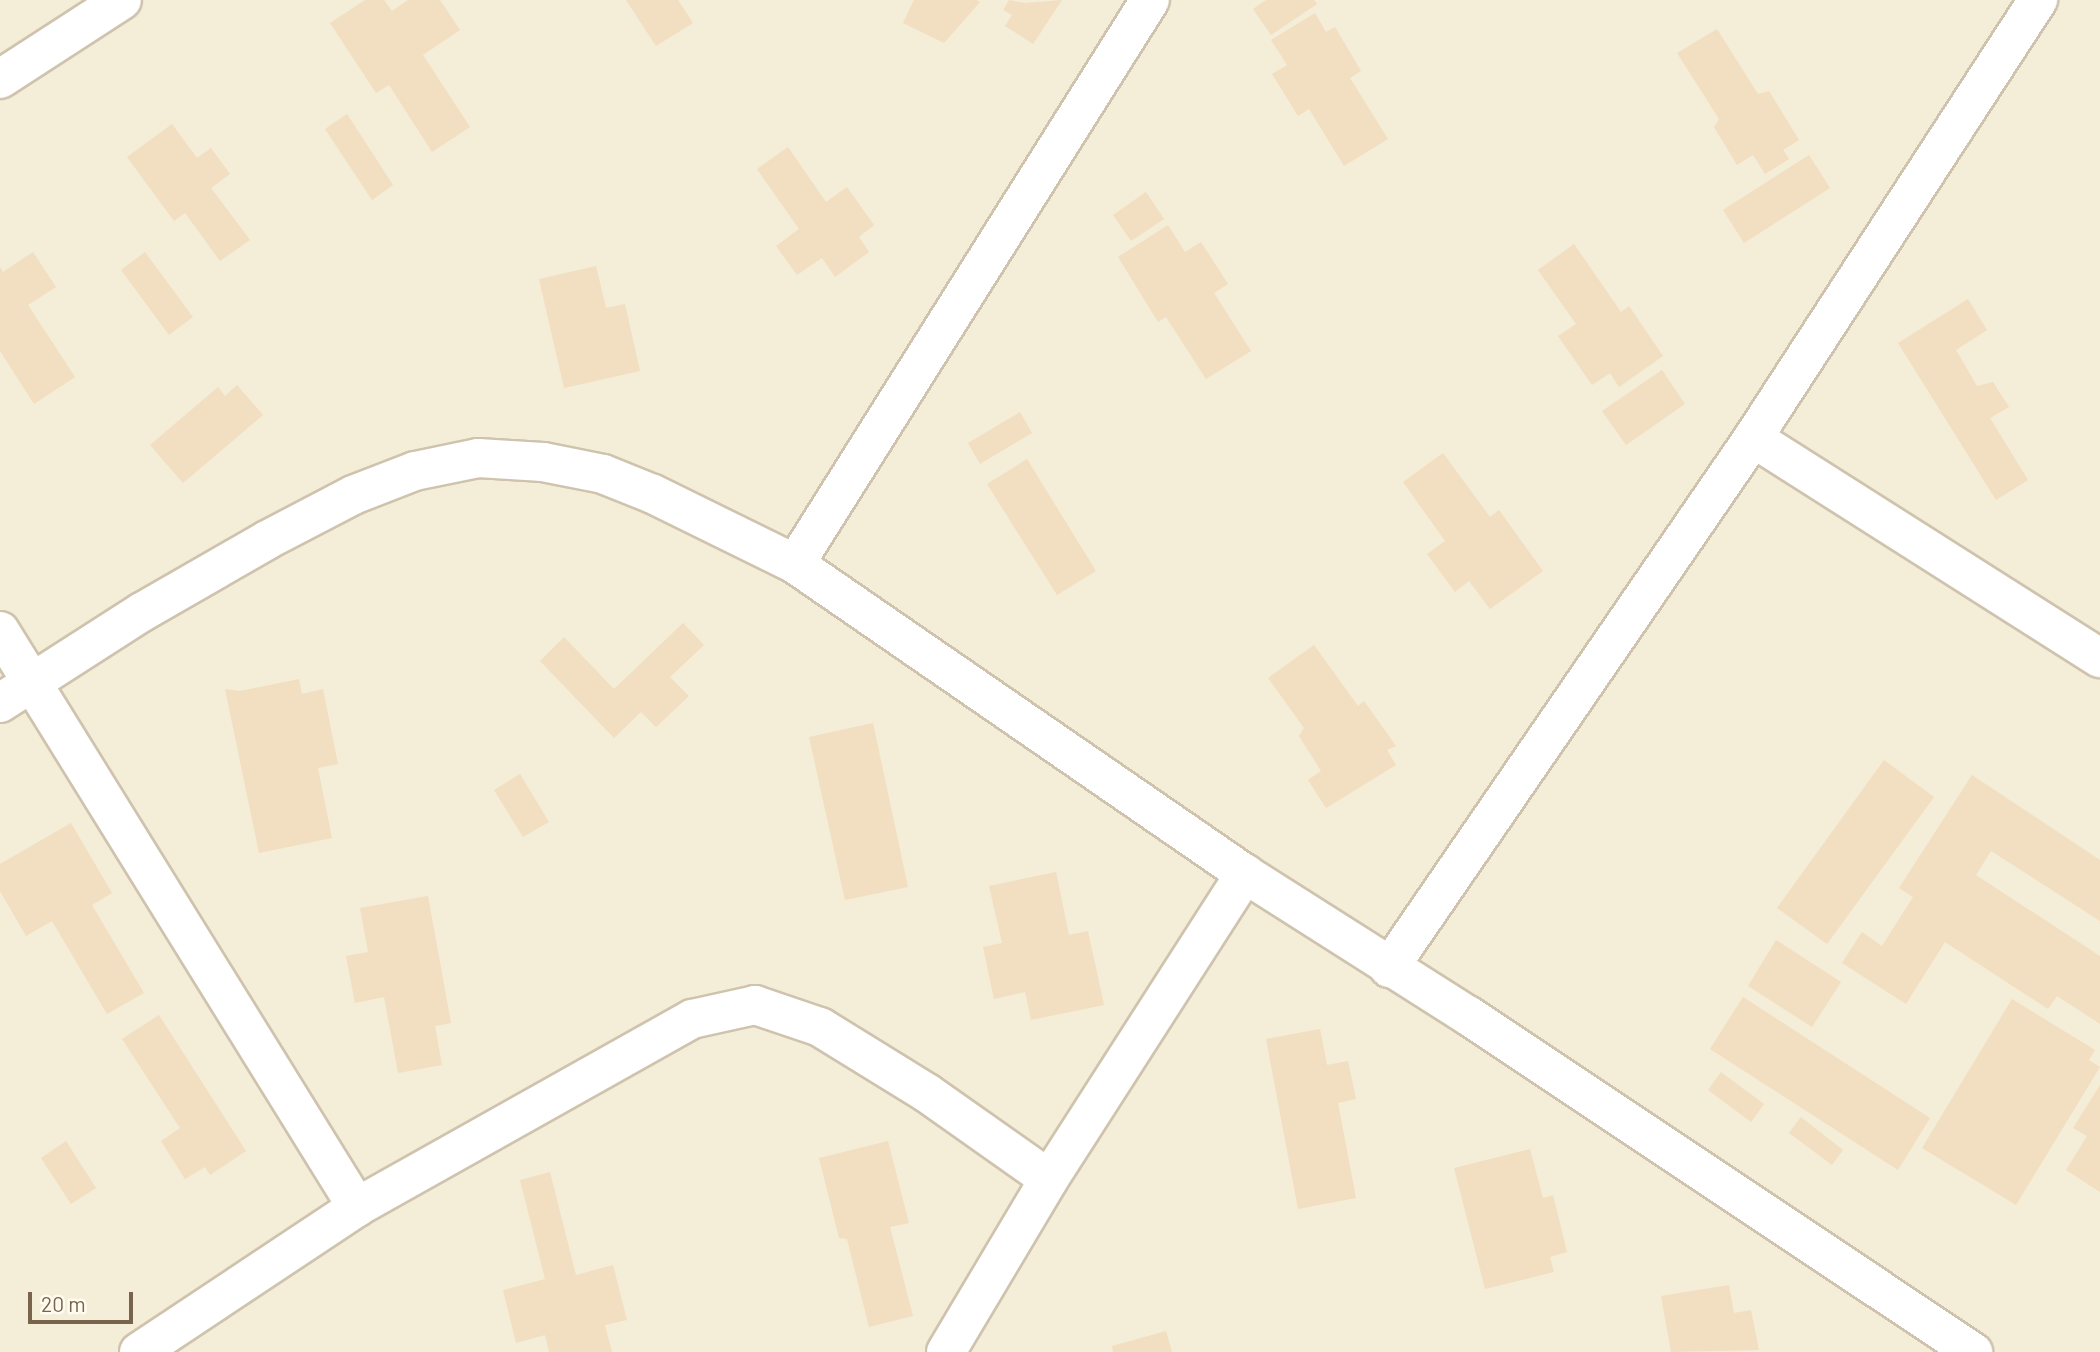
<!DOCTYPE html>
<html>
<head>
<meta charset="utf-8">
<style>
	body { margin:0 }
	#map { position:relative; width:2100px; height:1352px; overflow:hidden; background:#fdf9e9; font-family:Barlow,sans-serif }
	div>[style] { position:absolute }
	[style*='--x'] { left:calc(var(--x)*1px); top:calc(var(--y)*1px); width:calc(var(--w)*1px); rotate:calc(var(--a)*1deg) }
	.residential>* { inset:0; background:#f4edd7 }
	.building>* { inset:0; background:#f2dec0 }
	.roads { filter:drop-shadow(2px 0 #cfc3ae) drop-shadow(-2px 0 #cfc3ae) drop-shadow(0 2px #cfc3ae) drop-shadow(0 -2px #cfc3ae) }
	.minor>* { height:38px; margin:-19px; padding:0 19px; transform-origin:19px; border-radius:19px; background:#fff }
	span { translate:-50% -50%; white-space:nowrap; text-align:center; line-height:1.15; -webkit-text-stroke:5px #fffcef; paint-order:stroke }
	.scale { position:absolute; left:28px; top:1292px; width:105px; height:32px; box-sizing:border-box; border:4px solid #78644c; border-top:0; padding-left:9px; font-size:21px; line-height:24px; white-space:nowrap; color:#78644c; -webkit-text-stroke:5px #fffcef; paint-order:stroke }
</style>
</head>
<body>
<div id="map">
	<div class="residential">
		<i style="clip-path:polygon(0 0,2100px 0,2100px 1352px,0 1352px)"></i>
	</div>
	<div class="building">
		<i style="clip-path:polygon(365px 0,384px 0,392px 11px,408px 0,440px 0,460px 30px,423px 55px,470px 127px,432px 152px,389px 85px,376px 93px,330px 23px)"></i>
		<i style="clip-path:polygon(626px 0,678px 0,693px 23px,656px 46px)"></i>
		<i style="clip-path:polygon(914px 0,976px 0,980px 2px,944px 43px,903px 23px)"></i>
		<i style="clip-path:polygon(1009px 0,1024px 3px,1062px 0,1033px 44px,1005px 26px,1012px 15px,1003px 10px)"></i>
		<i style="clip-path:polygon(1266px 0,1314px 0,1317px 4px,1271px 35px,1253px 9px)"></i>
		<i style="clip-path:polygon(1315px 13px,1326px 32px,1335px 27px,1361px 71px,1350px 78px,1388px 139px,1344px 166px,1309px 109px,1298px 116px,1272px 74px,1287px 65px,1271px 40px)"></i>
		<i style="clip-path:polygon(1717px 29px,1758px 94px,1769px 91px,1799px 140px,1783px 150px,1789px 159px,1765px 174px,1753px 155px,1737px 165px,1714px 127px,1719px 119px,1677px 53px)"></i>
		<i style="clip-path:polygon(347px 114px,393px 185px,372px 200px,325px 129px)"></i>
		<i style="clip-path:polygon(172px 124px,197px 158px,211px 148px,230px 174px,211px 188px,250px 240px,220px 261px,185px 213px,174px 221px,127px 157px)"></i>
		<i style="clip-path:polygon(788px 147px,826px 202px,847px 187px,874px 225px,859px 237px,869px 252px,835px 277px,822px 258px,797px 275px,776px 246px,799px 229px,757px 169px)"></i>
		<i style="clip-path:polygon(1809px 155px,1830px 188px,1744px 243px,1723px 210px)"></i>
		<i style="clip-path:polygon(1146px 192px,1164px 219px,1131px 241px,1113px 215px)"></i>
		<i style="clip-path:polygon(1168px 225px,1185px 252px,1201px 242px,1228px 284px,1214px 293px,1251px 351px,1206px 379px,1166px 317px,1158px 322px,1118px 257px)"></i>
		<i style="clip-path:polygon(1574px 244px,1621px 312px,1629px 306px,1663px 356px,1619px 387px,1610px 373px,1592px 385px,1558px 336px,1576px 324px,1538px 270px)"></i>
		<i style="clip-path:polygon(33px 252px,56px 287px,28px 305px,75px 377px,34px 404px,0 351px,0 267px,3px 272px)"></i>
		<i style="clip-path:polygon(145px 252px,193px 317px,169px 335px,121px 270px)"></i>
		<i style="clip-path:polygon(596px 266px,606px 308px,625px 304px,640px 371px,564px 388px,539px 279px)"></i>
		<i style="clip-path:polygon(1968px 299px,1987px 330px,1956px 350px,1977px 386px,1993px 382px,2009px 407px,1990px 418px,2028px 480px,1996px 500px,1898px 343px)"></i>
		<i style="clip-path:polygon(1662px 370px,1685px 404px,1626px 445px,1602px 411px)"></i>
		<i style="clip-path:polygon(237px 385px,263px 415px,183px 483px,150px 445px,218px 387px,225px 396px)"></i>
		<i style="clip-path:polygon(1020px 412px,1032px 433px,980px 464px,968px 443px)"></i>
		<i style="clip-path:polygon(1443px 453px,1490px 517px,1499px 510px,1543px 571px,1490px 609px,1469px 581px,1455px 592px,1427px 554px,1445px 541px,1403px 482px)"></i>
		<i style="clip-path:polygon(1027px 459px,1096px 571px,1057px 595px,987px 484px)"></i>
		<i style="clip-path:polygon(683px 623px,704px 645px,670px 677px,689px 696px,656px 727px,641px 712px,614px 738px,540px 661px,564px 637px,614px 689px)"></i>
		<i style="clip-path:polygon(1314px 645px,1358px 706px,1364px 701px,1396px 746px,1387px 750px,1396px 765px,1326px 808px,1308px 780px,1321px 771px,1299px 736px,1304px 728px,1268px 678px)"></i>
		<i style="clip-path:polygon(299px 679px,302px 694px,323px 689px,338px 764px,318px 768px,332px 838px,259px 853px,225px 689px,240px 691px)"></i>
		<i style="clip-path:polygon(873px 723px,908px 887px,845px 900px,809px 737px)"></i>
		<i style="clip-path:polygon(1884px 760px,1934px 797px,1827px 944px,1777px 908px)"></i>
		<i style="clip-path:polygon(520px 774px,549px 822px,523px 837px,494px 790px)"></i>
		<i style="clip-path:polygon(1972px 775px,2100px 860px,2100px 921px,1991px 851px,1976px 875px,2100px 956px,2100px 1024px,2057px 996px,2048px 1009px,1945px 942px,1906px 1004px,1842px 963px,1862px 932px,1882px 946px,1913px 897px,1899px 888px)"></i>
		<i style="clip-path:polygon(71px 823px,112px 893px,92px 905px,144px 993px,107px 1014px,52px 921px,26px 936px,0 891px,0 864px)"></i>
		<i style="clip-path:polygon(1056px 872px,1069px 935px,1088px 931px,1104px 1005px,1031px 1020px,1025px 992px,994px 999px,983px 947px,1002px 943px,989px 886px)"></i>
		<i style="clip-path:polygon(428px 896px,451px 1023px,435px 1026px,442px 1065px,398px 1073px,384px 997px,355px 1003px,346px 956px,368px 952px,360px 908px)"></i>
		<i style="clip-path:polygon(1776px 940px,1841px 982px,1812px 1027px,1748px 986px)"></i>
		<i style="clip-path:polygon(1743px 997px,1930px 1118px,1898px 1170px,1710px 1049px)"></i>
		<i style="clip-path:polygon(2012px 999px,2095px 1050px,2089px 1060px,2100px 1067px,2016px 1205px,1922px 1148px)"></i>
		<i style="clip-path:polygon(159px 1015px,246px 1151px,210px 1175px,205px 1167px,185px 1179px,161px 1141px,180px 1128px,122px 1039px)"></i>
		<i style="clip-path:polygon(1320px 1029px,1327px 1065px,1348px 1061px,1356px 1099px,1338px 1103px,1356px 1198px,1298px 1209px,1266px 1039px)"></i>
		<i style="clip-path:polygon(1721px 1072px,1764px 1104px,1751px 1122px,1708px 1090px)"></i>
		<i style="clip-path:polygon(2100px 1085px,2100px 1192px,2066px 1170px,2087px 1136px,2073px 1128px)"></i>
		<i style="clip-path:polygon(1801px 1117px,1843px 1150px,1832px 1165px,1789px 1133px)"></i>
		<i style="clip-path:polygon(66px 1141px,96px 1188px,71px 1204px,41px 1158px)"></i>
		<i style="clip-path:polygon(888px 1141px,909px 1223px,890px 1227px,913px 1316px,869px 1327px,847px 1239px,839px 1238px,819px 1158px)"></i>
		<i style="clip-path:polygon(1530px 1149px,1543px 1198px,1553px 1195px,1567px 1252px,1550px 1257px,1554px 1272px,1485px 1289px,1454px 1168px)"></i>
		<i style="clip-path:polygon(550px 1172px,576px 1275px,613px 1265px,627px 1320px,605px 1325px,612px 1352px,549px 1352px,545px 1335px,516px 1343px,503px 1290px,545px 1279px,520px 1180px)"></i>
		<i style="clip-path:polygon(1729px 1285px,1734px 1313px,1751px 1310px,1759px 1350px,1671px 1352px,1661px 1296px)"></i>
		<i style="clip-path:polygon(1166px 1331px,1172px 1352px,1113px 1352px,1112px 1346px)"></i>
	</div>
	<div class="roads">
		<div class="minor">
			<i style="--x:0;--y:79;--w:145;--a:-32.9"></i>
			<i style="--x:1753;--y:438;--w:411;--a:32.4"></i>
			<i style="--x:795;--y:564;--w:666;--a:-57.81"></i>
			<i style="--x:0;--y:631;--w:678;--a:58.21"></i>
			<i style="--x:0;--y:703;--w:169;--a:-32.7"></i>
			<i style="--x:142;--y:612;--w:144;--a:-29.9"></i>
			<i style="--x:267;--y:540;--w:97;--a:-27.6"></i>
			<i style="--x:353;--y:495;--w:66;--a:-21.2"></i>
			<i style="--x:415;--y:471;--w:64;--a:-11.7"></i>
			<i style="--x:478;--y:458;--w:65;--a:3.5"></i>
			<i style="--x:543;--y:462;--w:61;--a:11.3"></i>
			<i style="--x:603;--y:474;--w:54;--a:21.8"></i>
			<i style="--x:653;--y:494;--w:158;--a:26.2"></i>
			<i style="--x:795;--y:564;--w:546;--a:34.56"></i>
			<i style="--x:1245;--y:874;--w:265;--a:32.4"></i>
			<i style="--x:1469;--y:1016;--w:606;--a:33.69"></i>
			<i style="--x:1389;--y:968;--w:643;--a:-55.52"></i>
			<i style="--x:1753;--y:438;--w:523;--a:-56.95"></i>
			<i style="--x:139;--y:1352;--w:262;--a:-33.6"></i>
			<i style="--x:357;--y:1207;--w:384;--a:-29.3"></i>
			<i style="--x:692;--y:1019;--w:65;--a:-12.5"></i>
			<i style="--x:755;--y:1005;--w:69;--a:18.7"></i>
			<i style="--x:820;--y:1027;--w:126;--a:31.7"></i>
			<i style="--x:927;--y:1093;--w:149;--a:35.2"></i>
			<i style="--x:946;--y:1352;--w:201;--a:-59.2"></i>
			<i style="--x:1049;--y:1179;--w:363;--a:-57.3"></i>
		</div>
	</div>
	<div class="scale">20 m</div>
</div>
</body>
</html>
